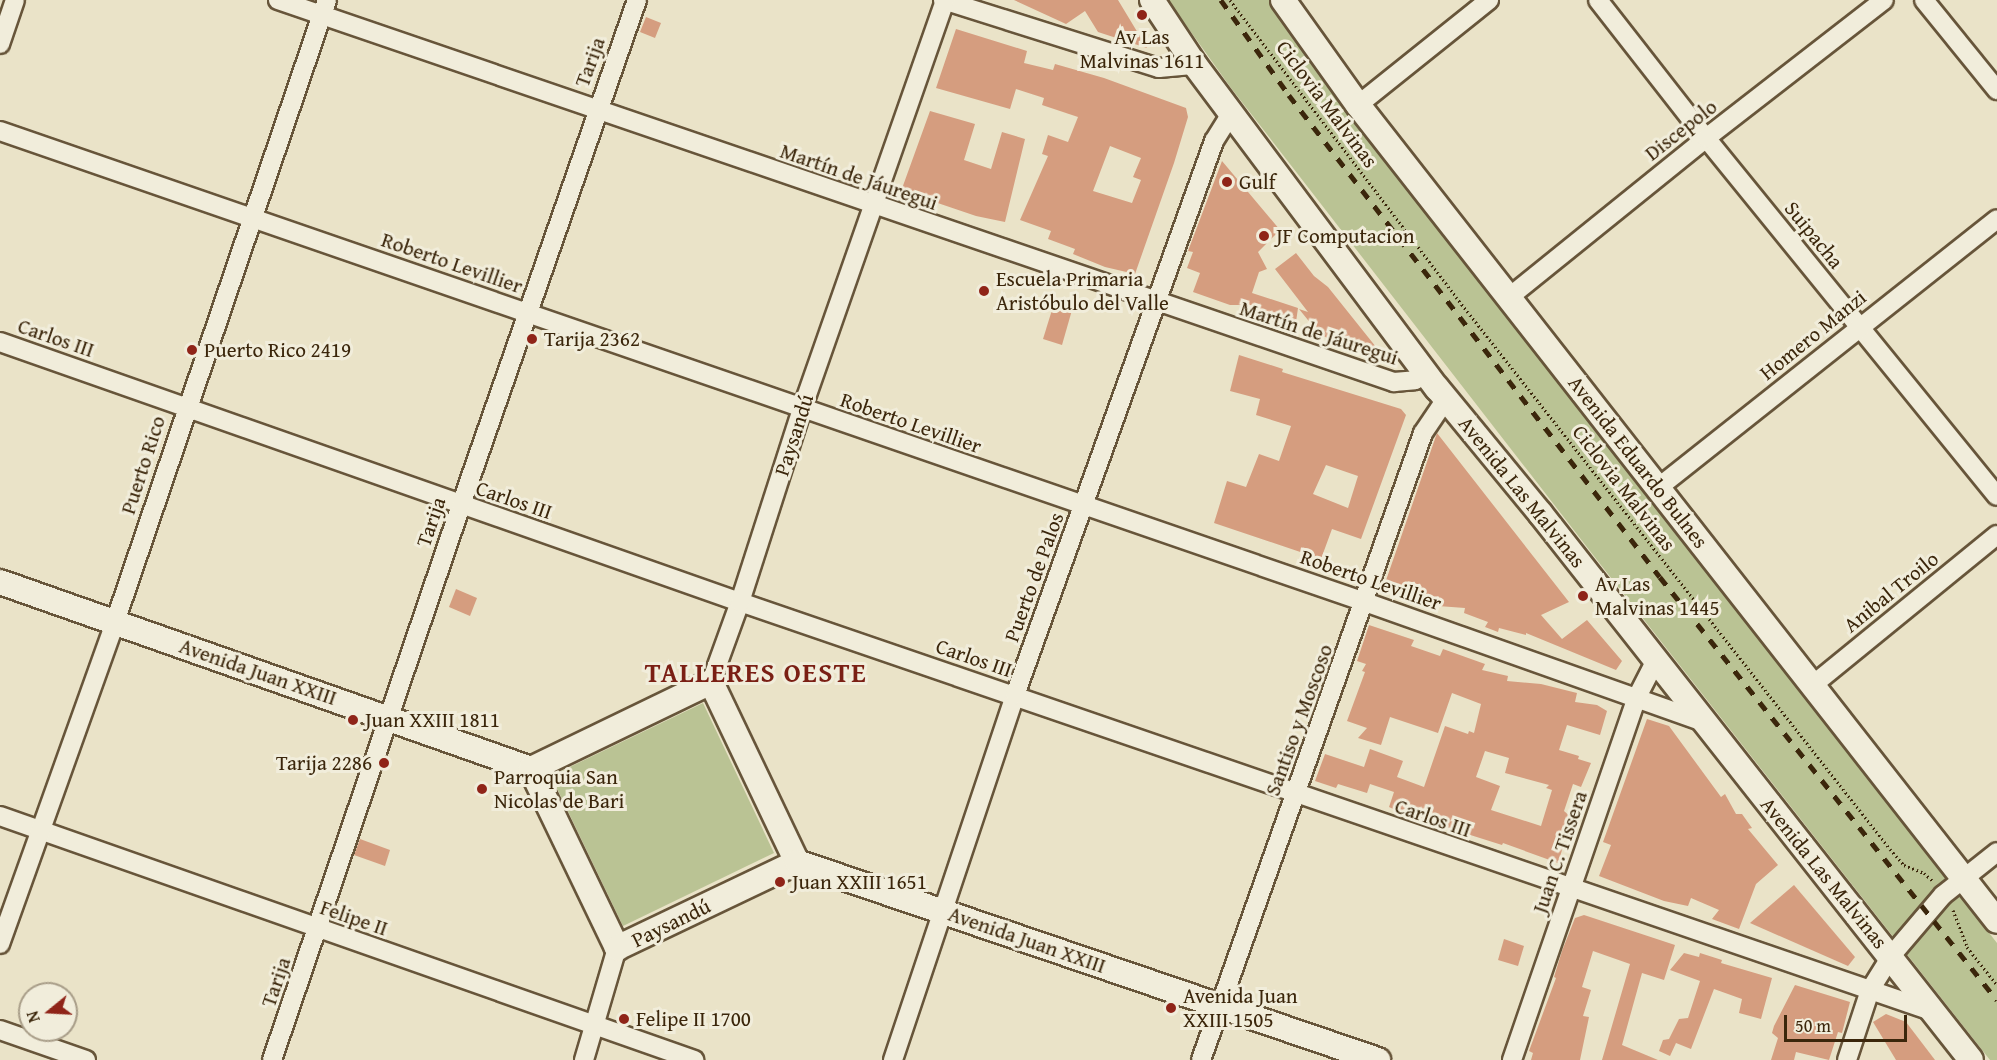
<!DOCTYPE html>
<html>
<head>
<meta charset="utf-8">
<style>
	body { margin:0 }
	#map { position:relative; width:1997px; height:1060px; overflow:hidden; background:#eae3c8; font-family:"Gentium Book Plus",serif }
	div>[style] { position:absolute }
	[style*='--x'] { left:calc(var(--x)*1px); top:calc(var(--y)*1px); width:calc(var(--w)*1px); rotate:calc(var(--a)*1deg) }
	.green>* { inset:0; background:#bac394 }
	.building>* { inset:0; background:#d59d7f }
	.path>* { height:3px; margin-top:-1.5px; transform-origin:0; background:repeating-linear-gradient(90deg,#3b260b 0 1.5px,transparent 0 4.5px) }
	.roads { filter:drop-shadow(2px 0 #67553a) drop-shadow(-2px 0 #67553a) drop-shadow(0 2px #67553a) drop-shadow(0 -2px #67553a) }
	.street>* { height:18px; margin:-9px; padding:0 9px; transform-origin:9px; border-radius:9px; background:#f1eddb }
	.secondary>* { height:24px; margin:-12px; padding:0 12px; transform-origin:12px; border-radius:12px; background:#f1eddb }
	.rail>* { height:4.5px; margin-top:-2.25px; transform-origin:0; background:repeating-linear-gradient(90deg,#3b260b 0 10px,transparent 0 20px) }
	.dots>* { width:16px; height:16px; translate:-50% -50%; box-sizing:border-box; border:3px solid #f1eddb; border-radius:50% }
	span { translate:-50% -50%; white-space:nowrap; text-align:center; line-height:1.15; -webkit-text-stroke:6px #f1eddb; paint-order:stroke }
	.poi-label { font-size:21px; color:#3b260b }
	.left { translate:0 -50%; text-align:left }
	.right { translate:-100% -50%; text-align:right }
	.street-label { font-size:21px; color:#3b260b }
	.district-label { font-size:27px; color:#7a1f14; font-weight:700; letter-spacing:1.5px }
	.north { position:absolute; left:18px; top:982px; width:60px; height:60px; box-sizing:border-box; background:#f1eddb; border:2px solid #a89d88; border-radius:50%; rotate:252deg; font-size:16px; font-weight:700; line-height:24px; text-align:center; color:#3b260b }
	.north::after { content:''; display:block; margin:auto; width:21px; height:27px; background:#8f2418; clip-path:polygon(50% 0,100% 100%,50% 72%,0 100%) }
	.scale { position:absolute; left:1784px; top:1015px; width:123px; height:27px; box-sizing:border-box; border:3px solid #3b260b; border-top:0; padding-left:8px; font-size:18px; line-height:21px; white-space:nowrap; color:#3b260b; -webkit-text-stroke:4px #f1eddb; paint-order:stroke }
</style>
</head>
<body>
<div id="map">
	<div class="green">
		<i style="clip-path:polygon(1168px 0,1269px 0,1337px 100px,1997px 943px,1997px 1060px,1990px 1060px,1597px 560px,1231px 88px)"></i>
		<i style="clip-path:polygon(703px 703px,774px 853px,623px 926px,551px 776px)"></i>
	</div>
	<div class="building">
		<i style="clip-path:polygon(1014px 0,1118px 0,1147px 48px,1098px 32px,1085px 11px,1066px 24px)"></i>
		<i style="clip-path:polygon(646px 17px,661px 23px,655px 38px,640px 32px)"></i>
		<i style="clip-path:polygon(evenodd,956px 29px,1027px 51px,1024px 63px,1053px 70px,1055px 64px,1104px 78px,1186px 108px,1188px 117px,1174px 163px,1135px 274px,1105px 267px,1073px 254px,1075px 249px,1048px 239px,1051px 231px,1020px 220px,1048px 156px,1042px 154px,1048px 135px,1068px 142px,1078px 117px,1042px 105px,1044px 98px,1016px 89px,1010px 109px,936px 88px,956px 29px,1110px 146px,1141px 158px,1133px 177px,1141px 180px,1132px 203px,1093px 191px,1110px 146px)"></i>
		<i style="clip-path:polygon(930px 111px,975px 124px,964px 160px,991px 169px,1002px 132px,1025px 139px,1005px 222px,976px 216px,920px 197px,919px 200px,900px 194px)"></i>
		<i style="clip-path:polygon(1222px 161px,1280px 230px,1258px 252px,1267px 269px,1259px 272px,1252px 293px,1298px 308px,1295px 329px,1275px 320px,1274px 322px,1253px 316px,1257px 305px,1230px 305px,1193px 292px,1200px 273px,1187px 268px,1193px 252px,1188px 251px)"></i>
		<i style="clip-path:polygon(1296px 253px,1314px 276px,1328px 287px,1380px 352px,1368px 356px,1323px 336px,1316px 330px,1299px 309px,1308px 312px,1275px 269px)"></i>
		<i style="clip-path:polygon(1056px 297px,1074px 303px,1062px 345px,1043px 339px)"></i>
		<i style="clip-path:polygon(evenodd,1239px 355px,1283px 369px,1282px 372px,1401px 409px,1406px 415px,1361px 539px,1332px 529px,1321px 559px,1214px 523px,1227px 481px,1246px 487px,1259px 454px,1279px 461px,1291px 426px,1256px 415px,1260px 399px,1230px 391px,1239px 355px,1326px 465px,1358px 476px,1348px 508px,1313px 494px,1326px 465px)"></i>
		<i style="clip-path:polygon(1437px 433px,1569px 602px,1541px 615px,1562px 639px,1587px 620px,1622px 661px,1616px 670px,1526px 633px,1526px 635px,1499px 628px,1498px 632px,1485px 627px,1488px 622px,1464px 613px,1465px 608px,1438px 606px,1434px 599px,1409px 590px,1406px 598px,1383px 589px)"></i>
		<i style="clip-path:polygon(456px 589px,477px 598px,470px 616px,449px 607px)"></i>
		<i style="clip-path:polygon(evenodd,1369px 625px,1414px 640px,1411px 646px,1440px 656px,1443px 649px,1485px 664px,1482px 670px,1508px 676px,1507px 681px,1541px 684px,1577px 693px,1575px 702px,1597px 705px,1607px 711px,1600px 735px,1567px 725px,1559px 750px,1579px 756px,1578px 759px,1591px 763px,1581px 787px,1573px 784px,1564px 811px,1572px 818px,1558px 863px,1503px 843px,1502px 845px,1404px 814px,1389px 807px,1394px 792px,1370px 784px,1367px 793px,1338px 784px,1336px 788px,1315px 781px,1325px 754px,1364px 767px,1370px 749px,1403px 761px,1397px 777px,1424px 787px,1445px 726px,1468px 734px,1469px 731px,1474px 733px,1481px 704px,1452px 693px,1438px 733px,1390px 717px,1381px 745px,1358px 738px,1367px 728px,1347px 721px,1365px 672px,1362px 671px,1366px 664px,1357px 661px,1369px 625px,1485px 751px,1509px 758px,1505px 773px,1549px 785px,1546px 788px,1552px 790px,1541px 826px,1491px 810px,1500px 786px,1476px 777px,1485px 751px)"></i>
		<i style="clip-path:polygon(1647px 719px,1669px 726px,1721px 797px,1725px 794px,1736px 814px,1742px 814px,1752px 828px,1748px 829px,1778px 865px,1756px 884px,1739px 929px,1712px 919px,1719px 910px,1691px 898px,1688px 906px,1664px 901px,1599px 876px,1611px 845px,1603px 842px)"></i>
		<i style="clip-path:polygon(360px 839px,390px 850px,385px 866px,354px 855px)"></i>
		<i style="clip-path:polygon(1794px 885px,1855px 957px,1848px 966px,1750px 923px)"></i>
		<i style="clip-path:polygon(1584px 915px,1675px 945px,1664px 980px,1642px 973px,1622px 1045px,1658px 1060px,1602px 1060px,1630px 964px,1593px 951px,1582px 987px,1591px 990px,1583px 1016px,1589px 1017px,1580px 1060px,1531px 1060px,1533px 1053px,1529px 1051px,1556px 978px,1554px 977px,1562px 951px,1575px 918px)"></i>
		<i style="clip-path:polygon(1504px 939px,1524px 946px,1518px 966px,1498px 960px)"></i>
		<i style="clip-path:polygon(1684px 953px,1699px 957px,1700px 953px,1722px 960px,1721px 963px,1772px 978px,1761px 1019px,1739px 1013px,1742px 999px,1714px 989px,1691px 1049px,1676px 1043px,1670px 1056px,1659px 1051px,1663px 1040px,1669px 1039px,1679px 1019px,1688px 1018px,1700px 981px,1670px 970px)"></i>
		<i style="clip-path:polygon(1795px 985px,1850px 1002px,1842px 1033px,1838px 1032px,1829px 1060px,1796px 1052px,1794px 1060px,1771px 1060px,1778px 1038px,1772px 1033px,1774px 1026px)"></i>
		<i style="clip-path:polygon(1886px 1014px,1906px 1022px,1935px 1060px,1896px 1060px,1873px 1022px)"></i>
	</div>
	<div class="path">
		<i style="--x:1230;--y:0;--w:373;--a:52.7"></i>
		<i style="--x:1456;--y:297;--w:702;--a:51.82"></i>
		<i style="--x:1890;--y:849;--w:21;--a:49"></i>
		<i style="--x:1904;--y:865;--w:22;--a:22"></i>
		<i style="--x:1924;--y:873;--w:13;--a:42"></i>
		<i style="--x:1953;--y:910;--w:40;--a:69"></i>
		<i style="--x:1967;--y:947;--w:48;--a:51.7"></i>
	</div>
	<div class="roads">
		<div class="street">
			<i style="--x:278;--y:0;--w:1180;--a:18.9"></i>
			<i style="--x:1394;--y:382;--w:21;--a:-5"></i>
			<i style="--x:1415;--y:380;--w:13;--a:-32"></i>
			<i style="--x:943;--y:0;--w:226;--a:17.5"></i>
			<i style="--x:1159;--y:68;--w:36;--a:-5"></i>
			<i style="--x:1598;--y:0;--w:175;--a:52"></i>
			<i style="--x:1706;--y:138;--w:461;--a:50.9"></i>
			<i style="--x:1924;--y:0;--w:116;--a:51"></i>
			<i style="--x:0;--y:44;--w:46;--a:-71.2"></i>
			<i style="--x:1358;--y:105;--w:168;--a:-38.7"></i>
			<i style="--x:0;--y:131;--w:1444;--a:19.04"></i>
			<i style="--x:1365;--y:602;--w:360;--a:19.5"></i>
			<i style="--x:1508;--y:298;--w:255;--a:-38.9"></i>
			<i style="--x:1706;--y:138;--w:225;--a:-37.8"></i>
			<i style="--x:0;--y:342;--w:784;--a:19.36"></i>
			<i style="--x:740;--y:602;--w:1262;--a:18.95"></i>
			<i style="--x:1659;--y:487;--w:431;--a:-38.4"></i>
			<i style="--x:711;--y:682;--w:85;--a:-70.1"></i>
			<i style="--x:740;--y:602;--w:203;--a:-72.2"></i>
			<i style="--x:802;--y:409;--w:433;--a:-70.7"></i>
			<i style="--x:1814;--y:684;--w:236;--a:-39.2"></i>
			<i style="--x:0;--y:816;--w:736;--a:19.37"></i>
			<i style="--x:0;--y:944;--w:342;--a:-70.3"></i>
			<i style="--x:115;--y:622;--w:657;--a:-71.18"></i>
			<i style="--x:0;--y:1030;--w:91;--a:19.2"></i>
			<i style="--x:272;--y:1060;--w:586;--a:-71.19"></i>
			<i style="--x:461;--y:505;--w:535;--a:-70.79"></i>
			<i style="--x:584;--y:1060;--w:117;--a:-73.6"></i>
			<i style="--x:893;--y:1060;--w:385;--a:-71.5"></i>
			<i style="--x:1015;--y:695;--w:589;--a:-70.24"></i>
			<i style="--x:1214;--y:141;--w:32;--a:-58"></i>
			<i style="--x:1201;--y:1060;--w:665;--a:-70.5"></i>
			<i style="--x:1423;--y:433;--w:41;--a:-55.9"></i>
			<i style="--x:1512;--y:1060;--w:384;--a:-71"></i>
			<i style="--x:1637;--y:697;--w:42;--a:-62.8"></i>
			<i style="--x:1847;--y:1060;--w:74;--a:-71.8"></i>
			<i style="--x:1870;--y:990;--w:40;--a:-58"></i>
			<i style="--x:1891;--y:956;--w:80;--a:-49.6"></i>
			<i style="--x:1943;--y:895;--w:69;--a:-38.5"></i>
		</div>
		<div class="secondary">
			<i style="--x:1152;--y:0;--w:78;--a:56.5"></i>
			<i style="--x:1195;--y:65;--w:404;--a:53.2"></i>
			<i style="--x:1437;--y:388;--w:162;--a:50.5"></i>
			<i style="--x:1540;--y:513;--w:696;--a:51.76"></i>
			<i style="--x:1283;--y:0;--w:129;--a:54.5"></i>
			<i style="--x:1358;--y:105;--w:1036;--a:51.94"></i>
			<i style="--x:0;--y:582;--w:563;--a:19.4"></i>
			<i style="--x:531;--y:769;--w:199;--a:64.3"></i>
			<i style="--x:617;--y:948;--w:199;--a:-25.5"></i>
			<i style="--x:531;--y:769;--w:200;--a:-25.8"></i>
			<i style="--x:711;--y:682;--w:199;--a:64.5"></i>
			<i style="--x:797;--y:862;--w:614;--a:18.82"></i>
		</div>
	</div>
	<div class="rail">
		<i style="--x:1221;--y:0;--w:117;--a:54.4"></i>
		<i style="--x:1289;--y:95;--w:608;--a:52.41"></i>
		<i style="--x:1660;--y:577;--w:541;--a:51.46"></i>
	</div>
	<div class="dots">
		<i style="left:1142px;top:15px;background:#8f2418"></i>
		<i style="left:1227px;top:182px;background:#8f2418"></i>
		<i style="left:1264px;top:236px;background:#8f2418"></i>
		<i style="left:984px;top:291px;background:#8f2418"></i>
		<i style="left:532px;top:339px;background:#8f2418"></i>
		<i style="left:192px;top:350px;background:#8f2418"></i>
		<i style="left:1583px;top:596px;background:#8f2418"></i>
		<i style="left:353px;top:720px;background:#8f2418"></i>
		<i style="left:384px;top:763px;background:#8f2418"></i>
		<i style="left:482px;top:789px;background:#8f2418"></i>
		<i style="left:780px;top:882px;background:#8f2418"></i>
		<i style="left:1171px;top:1008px;background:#8f2418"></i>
		<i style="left:624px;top:1019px;background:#8f2418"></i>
	</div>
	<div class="poi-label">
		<span style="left:1142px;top:49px">Av Las<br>Malvinas 1611</span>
		<span class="left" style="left:1239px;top:182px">Gulf</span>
		<span class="left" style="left:1276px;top:236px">JF Computacion</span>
		<span class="left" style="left:996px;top:291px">Escuela Primaria<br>Aristóbulo del Valle</span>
		<span class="left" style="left:544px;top:339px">Tarija 2362</span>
		<span class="left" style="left:204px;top:350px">Puerto Rico 2419</span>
		<span class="left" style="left:1595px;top:596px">Av Las<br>Malvinas 1445</span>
		<span class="left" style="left:365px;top:720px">Juan XXIII 1811</span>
		<span class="right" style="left:372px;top:763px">Tarija 2286</span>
		<span class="left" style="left:494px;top:789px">Parroquia San<br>Nicolas de Bari</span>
		<span class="left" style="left:792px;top:882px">Juan XXIII 1651</span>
		<span class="left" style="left:1183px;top:1008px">Avenida Juan<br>XXIII 1505</span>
		<span class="left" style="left:636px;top:1019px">Felipe II 1700</span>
	</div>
	<div class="street-label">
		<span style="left:590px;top:62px;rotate:-70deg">Tarija</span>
		<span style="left:1327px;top:104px;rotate:53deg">Ciclovia Malvinas</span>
		<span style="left:1681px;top:130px;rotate:-38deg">Discepolo</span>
		<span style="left:859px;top:177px;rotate:19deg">Martín de Jáuregui</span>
		<span style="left:1814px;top:235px;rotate:51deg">Suipacha</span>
		<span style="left:452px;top:263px;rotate:19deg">Roberto Levillier</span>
		<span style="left:1319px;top:333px;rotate:18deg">Martín de Jáuregui</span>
		<span style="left:1813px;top:335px;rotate:-39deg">Homero Manzi</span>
		<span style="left:56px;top:338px;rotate:19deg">Carlos III</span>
		<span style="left:911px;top:423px;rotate:19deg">Roberto Levillier</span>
		<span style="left:794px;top:435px;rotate:-72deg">Paysandú</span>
		<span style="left:1638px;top:462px;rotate:52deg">Avenida Eduardo Bulnes</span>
		<span style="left:143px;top:465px;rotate:-72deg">Puerto Rico</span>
		<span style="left:1624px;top:488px;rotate:52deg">Ciclovia Malvinas</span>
		<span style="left:1522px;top:492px;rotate:51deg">Avenida Las Malvinas</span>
		<span style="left:514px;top:500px;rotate:19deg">Carlos III</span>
		<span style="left:431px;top:522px;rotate:-71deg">Tarija</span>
		<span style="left:1034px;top:577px;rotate:-70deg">Puerto de Palos</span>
		<span style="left:1371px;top:580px;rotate:19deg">Roberto Levillier</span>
		<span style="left:1891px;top:592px;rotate:-39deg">Anibal Troilo</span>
		<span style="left:974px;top:658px;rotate:19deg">Carlos III</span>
		<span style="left:258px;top:672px;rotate:19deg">Avenida Juan XXIII</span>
		<span style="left:1299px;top:720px;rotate:-70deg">Santiso y Moscoso</span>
		<span style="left:1433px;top:818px;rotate:19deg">Carlos III</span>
		<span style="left:1560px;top:852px;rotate:-71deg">Juan C. Tissera</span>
		<span style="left:1824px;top:873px;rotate:51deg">Avenida Las Malvinas</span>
		<span style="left:354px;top:918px;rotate:19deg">Felipe II</span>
		<span style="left:671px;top:923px;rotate:-26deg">Paysandú</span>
		<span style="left:1027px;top:940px;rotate:19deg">Avenida Juan XXIII</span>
		<span style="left:276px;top:982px;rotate:-71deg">Tarija</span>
	</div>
	<div class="district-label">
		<span style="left:756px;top:673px">TALLERES OESTE</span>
	</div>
	<div class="north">N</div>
	<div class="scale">50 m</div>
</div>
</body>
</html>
